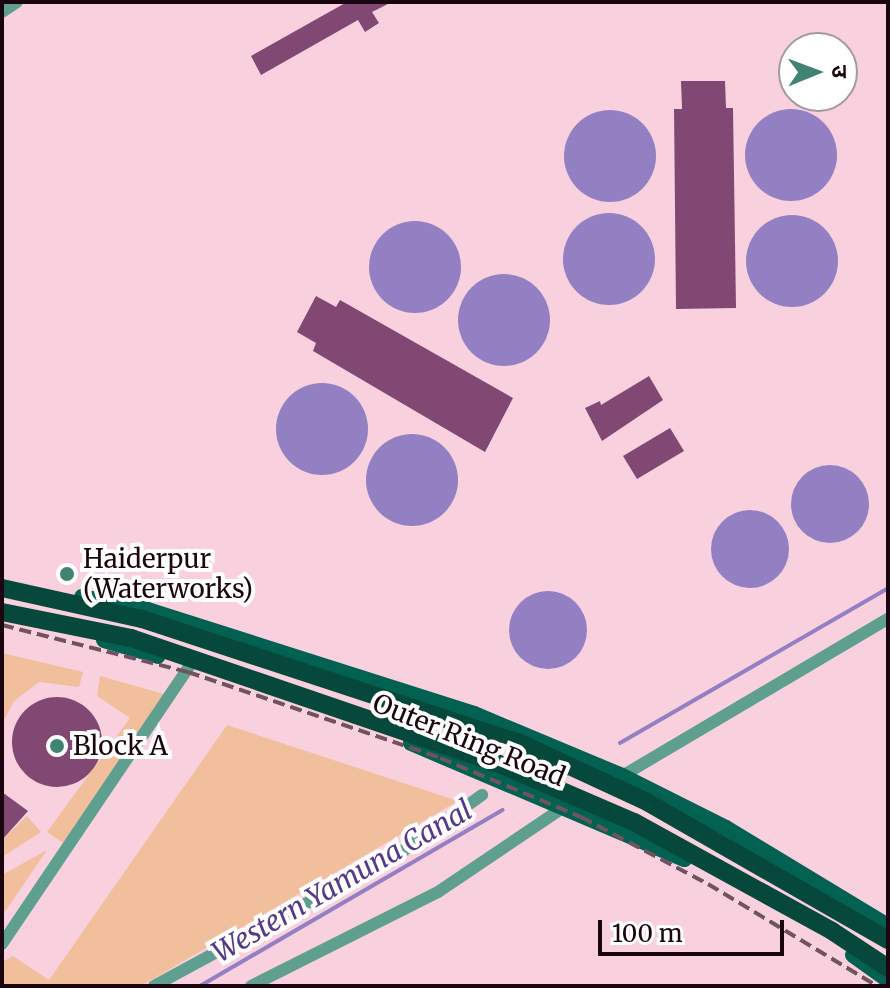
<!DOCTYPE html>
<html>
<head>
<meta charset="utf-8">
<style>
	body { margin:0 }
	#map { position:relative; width:890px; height:988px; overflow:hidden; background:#f9d0de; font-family:Merriweather,"Noto Sans Devanagari",serif }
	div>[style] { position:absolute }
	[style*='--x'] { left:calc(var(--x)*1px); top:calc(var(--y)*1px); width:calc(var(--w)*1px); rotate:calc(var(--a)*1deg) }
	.green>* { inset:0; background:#f2bf9c }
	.water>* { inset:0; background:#9280c2 }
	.round { border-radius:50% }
	.stream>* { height:4px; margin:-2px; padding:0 2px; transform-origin:2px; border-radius:2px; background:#9280c2 }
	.building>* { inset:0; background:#814874 }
	.minor>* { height:12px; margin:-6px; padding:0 6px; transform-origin:6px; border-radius:6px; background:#5e9f8f }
	.major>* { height:16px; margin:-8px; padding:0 8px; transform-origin:8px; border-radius:8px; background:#036151 }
	.highway>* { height:18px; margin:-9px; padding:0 9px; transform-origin:9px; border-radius:9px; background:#07483c }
	.rail>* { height:4px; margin-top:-2px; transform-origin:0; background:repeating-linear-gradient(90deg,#70535e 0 12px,transparent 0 18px) }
	.highway-bridge>* { height:18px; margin:-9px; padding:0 9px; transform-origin:9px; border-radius:9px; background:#07483c }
	.dots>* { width:22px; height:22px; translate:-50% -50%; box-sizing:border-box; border:4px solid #fefefe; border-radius:50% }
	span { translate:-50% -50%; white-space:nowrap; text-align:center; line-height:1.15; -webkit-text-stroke:8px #fefefe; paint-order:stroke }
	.poi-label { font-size:26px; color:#1b060f }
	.left { translate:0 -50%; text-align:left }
	.street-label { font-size:26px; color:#1b060f }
	.water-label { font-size:28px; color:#553a8b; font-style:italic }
	.frame { position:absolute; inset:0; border:4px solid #1b060f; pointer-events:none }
	.north { position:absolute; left:778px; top:32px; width:80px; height:80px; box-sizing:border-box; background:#fefefe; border:2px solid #a39b9e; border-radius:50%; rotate:89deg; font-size:22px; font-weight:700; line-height:32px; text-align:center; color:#1b060f }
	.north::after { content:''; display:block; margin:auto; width:28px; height:36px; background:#418373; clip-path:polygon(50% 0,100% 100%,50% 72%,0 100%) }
	.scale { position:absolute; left:598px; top:920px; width:186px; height:36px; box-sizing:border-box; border:4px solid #1b060f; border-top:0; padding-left:10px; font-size:24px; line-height:28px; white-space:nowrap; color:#1b060f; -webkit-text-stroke:6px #fefefe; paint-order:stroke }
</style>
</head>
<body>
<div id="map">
	<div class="green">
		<i style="clip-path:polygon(2px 653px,83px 672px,79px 687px,39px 682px,14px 701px,2px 724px)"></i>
		<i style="clip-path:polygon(100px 676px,164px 694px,63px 843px,47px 832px,130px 718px,97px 696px)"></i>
		<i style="clip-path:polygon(227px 725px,458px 801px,141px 986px,2px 986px,2px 962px,13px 956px,49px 980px)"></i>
		<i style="clip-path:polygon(27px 816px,41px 832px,2px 857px,2px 840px)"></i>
		<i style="clip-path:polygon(47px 850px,2px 916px,2px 875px)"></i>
	</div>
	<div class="water">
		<i class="round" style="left:745px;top:109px;width:92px;height:92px"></i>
		<i class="round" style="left:564px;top:110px;width:92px;height:92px"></i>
		<i class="round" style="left:563px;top:213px;width:92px;height:92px"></i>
		<i class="round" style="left:746px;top:215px;width:92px;height:92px"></i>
		<i class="round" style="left:369px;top:221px;width:92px;height:92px"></i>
		<i class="round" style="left:458px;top:274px;width:92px;height:92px"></i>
		<i class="round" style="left:276px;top:383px;width:92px;height:92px"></i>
		<i class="round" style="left:366px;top:434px;width:92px;height:92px"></i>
		<i class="round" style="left:791px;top:465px;width:78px;height:78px"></i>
		<i class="round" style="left:711px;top:510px;width:78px;height:78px"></i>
		<i class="round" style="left:509px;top:591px;width:78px;height:78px"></i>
	</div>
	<div class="stream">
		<i style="--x:620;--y:743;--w:310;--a:-30"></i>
		<i style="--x:552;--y:782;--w:18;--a:-29"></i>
		<i style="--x:200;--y:986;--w:350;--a:-30.2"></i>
	</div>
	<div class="building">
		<i style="clip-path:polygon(347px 2px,392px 2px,372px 12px,379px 23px,365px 32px,358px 20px,261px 75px,251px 56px)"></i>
		<i style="clip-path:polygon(681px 81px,725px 81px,726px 108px,733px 108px,736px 308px,676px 309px,674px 109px,682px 109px)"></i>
		<i style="clip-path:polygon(316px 296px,336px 307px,340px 300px,513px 398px,485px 452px,313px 351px,316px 343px,297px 332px)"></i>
		<i style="clip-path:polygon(649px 376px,663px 400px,602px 441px,585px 408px,600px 401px,601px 405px)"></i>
		<i style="clip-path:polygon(670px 428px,684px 451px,637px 479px,623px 456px)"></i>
		<i class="round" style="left:12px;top:697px;width:90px;height:90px"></i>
		<i style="clip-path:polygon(2px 792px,28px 811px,2px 840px)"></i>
	</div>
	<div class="minor">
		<i style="--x:2;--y:12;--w:18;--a:-34"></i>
		<i style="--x:622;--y:776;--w:309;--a:-30.6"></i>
		<i style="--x:2;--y:944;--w:336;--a:-56"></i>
		<i style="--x:154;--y:986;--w:283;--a:-28.5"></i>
		<i style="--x:403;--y:851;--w:97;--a:-35.3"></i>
		<i style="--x:251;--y:986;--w:209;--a:-26.7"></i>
		<i style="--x:438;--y:892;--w:152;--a:-34"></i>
	</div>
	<div class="major">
		<i style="--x:82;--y:597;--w:67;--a:11.1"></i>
		<i style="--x:148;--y:610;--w:342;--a:17.7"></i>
		<i style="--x:474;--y:714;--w:160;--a:22.7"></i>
		<i style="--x:622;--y:776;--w:116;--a:26.6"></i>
		<i style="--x:726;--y:828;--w:189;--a:31.2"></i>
		<i style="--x:104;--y:640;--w:56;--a:16.5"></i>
		<i style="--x:411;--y:743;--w:297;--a:23"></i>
		<i style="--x:853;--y:955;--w:43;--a:35.5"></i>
	</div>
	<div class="highway">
		<i style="--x:2;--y:588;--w:143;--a:12.5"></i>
		<i style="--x:142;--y:619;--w:398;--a:18.2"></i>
		<i style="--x:520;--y:743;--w:140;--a:24.9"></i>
		<i style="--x:647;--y:802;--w:278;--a:29.8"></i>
	</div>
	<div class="rail">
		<i style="--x:2;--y:625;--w:192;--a:14.2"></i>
		<i style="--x:188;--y:672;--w:266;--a:18.8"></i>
		<i style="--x:440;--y:758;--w:153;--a:22.7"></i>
		<i style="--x:581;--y:817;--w:144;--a:27.8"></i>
		<i style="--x:708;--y:884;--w:197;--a:31.1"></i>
	</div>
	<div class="highway-bridge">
		<i style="--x:2;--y:612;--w:132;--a:11.4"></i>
		<i style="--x:131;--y:638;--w:394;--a:18.9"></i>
		<i style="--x:504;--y:766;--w:142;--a:23.3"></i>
		<i style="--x:634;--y:822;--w:226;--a:28.8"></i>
		<i style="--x:832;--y:931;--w:67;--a:33.5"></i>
	</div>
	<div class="dots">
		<i style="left:67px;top:574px;background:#418373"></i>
		<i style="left:57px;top:746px;background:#418373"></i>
	</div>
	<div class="poi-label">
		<span class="left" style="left:83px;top:574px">Haiderpur<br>(Waterworks)</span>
		<span class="left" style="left:73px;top:746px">Block A</span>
	</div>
	<div class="street-label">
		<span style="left:469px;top:740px;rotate:22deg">Outer Ring Road</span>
	</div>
	<div class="water-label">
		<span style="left:342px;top:881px;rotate:-30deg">Western Yamuna Canal</span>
	</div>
	<div class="frame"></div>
	<div class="north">उ</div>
	<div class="scale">100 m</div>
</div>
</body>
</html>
